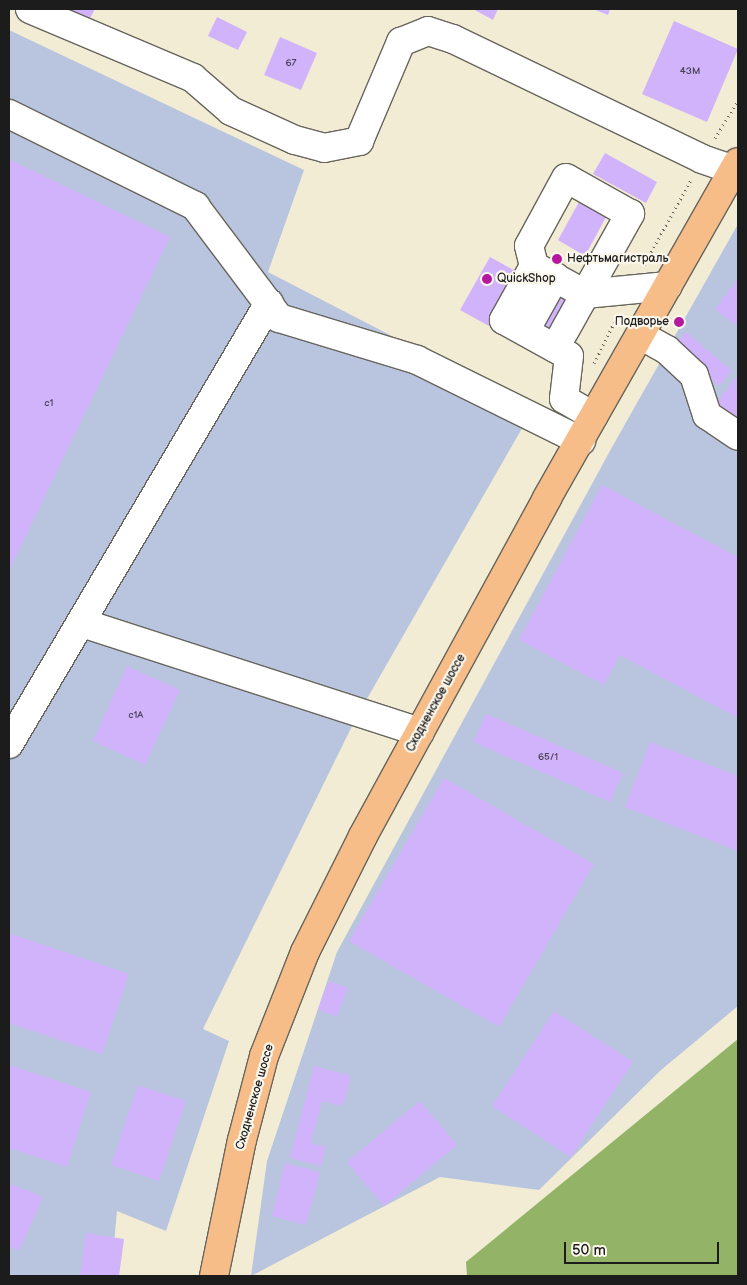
<!DOCTYPE html>
<html>
<head>
<meta charset="utf-8">
<style>
	body { margin:0 }
	#map { position:relative; width:747px; height:1285px; overflow:hidden; background:#f2ecd5; font-family:"Balsamiq Sans",sans-serif }
	div>[style] { position:absolute }
	[style*='--x'] { left:calc(var(--x)*1px); top:calc(var(--y)*1px); width:calc(var(--w)*1px); rotate:calc(var(--a)*1deg) }
	.industrial>* { inset:0; background:#b9c5de }
	.forest>* { inset:0; background:#93b367 }
	.building>* { inset:0; background:#d1b3fc }
	.path>* { height:3px; margin-top:-1.5px; transform-origin:0; background:repeating-linear-gradient(90deg,#67655d 0 1px,transparent 0 5px) }
	.roads { filter:drop-shadow(1px 0 #67655d) drop-shadow(-1px 0 #67655d) drop-shadow(0 1px #67655d) drop-shadow(0 -1px #67655d) }
	.minor>* { height:28px; margin:-14px; padding:0 14px; transform-origin:14px; border-radius:14px; background:#fff }
	.major>* { height:28px; margin:-14px; padding:0 14px; transform-origin:14px; border-radius:14px; background:#f7bd88 }
	.dots>* { width:14px; height:14px; translate:-50% -50%; box-sizing:border-box; border:2px solid #fbf7ec; border-radius:50% }
	span { translate:-50% -50%; white-space:nowrap; text-align:center; line-height:1.15; -webkit-text-stroke:4.5px #fbf7ec; paint-order:stroke }
	.number-label { font-size:10px; color:#494254 }
	.number-label span { -webkit-text-stroke-width:0 }
	.poi-label { font-size:12px; color:#1c1c1c }
	.left { translate:0 -50%; text-align:left }
	.right { translate:-100% -50%; text-align:right }
	.street-label { font-size:12px; color:#1c1c1c }
	.frame { position:absolute; inset:0; border:10px solid #1c1c1c; pointer-events:none }
	.scale { position:absolute; left:564px; top:1242px; width:155px; height:22px; box-sizing:border-box; border:2px solid #1c1c1c; border-top:0; padding-left:6px; font-size:15px; line-height:18px; white-space:nowrap; color:#1c1c1c; -webkit-text-stroke:4px #fbf7ec; paint-order:stroke }
</style>
</head>
<body>
<div id="map">
	<div class="industrial">
		<i style="clip-path:polygon(9px 30px,304px 170px,268px 272px,533px 409px,356px 718px,203px 1029px,229px 1041px,166px 1231px,117px 1211px,111px 1276px,9px 1276px)"></i>
		<i style="clip-path:polygon(738px 224px,738px 1006px,661px 1070px,539px 1190px,440px 1177px,251px 1276px,267px 1161px,337px 952px,611px 449px)"></i>
	</div>
	<div class="forest">
		<i style="clip-path:polygon(738px 1039px,738px 1276px,467px 1276px,466px 1262px)"></i>
	</div>
	<div class="building">
		<i style="clip-path:polygon(58px 9px,95px 9px,87px 24px)"></i>
		<i style="clip-path:polygon(473px 9px,498px 9px,493px 20px)"></i>
		<i style="clip-path:polygon(593px 9px,610px 9px,608px 15px)"></i>
		<i style="clip-path:polygon(217px 17px,247px 32px,238px 50px,208px 36px)"></i>
		<i style="clip-path:polygon(674px 21px,738px 49px,707px 122px,642px 94px)"></i>
		<i style="clip-path:polygon(280px 37px,317px 53px,301px 90px,264px 75px)"></i>
		<i style="clip-path:polygon(605px 153px,657px 182px,646px 203px,593px 174px)"></i>
		<i style="clip-path:polygon(9px 159px,170px 237px,9px 571px)"></i>
		<i style="clip-path:polygon(579px 202px,606px 217px,585px 256px,558px 240px)"></i>
		<i style="clip-path:polygon(490px 257px,570px 301px,551px 336px,499px 307px,489px 326px,460px 310px)"></i>
		<i style="clip-path:polygon(738px 279px,738px 327px,715px 309px)"></i>
		<i style="clip-path:polygon(686px 332px,732px 371px,719px 386px,673px 347px)"></i>
		<i style="clip-path:polygon(736px 377px,738px 379px,738px 420px,716px 403px)"></i>
		<i style="clip-path:polygon(602px 485px,738px 557px,738px 718px,620px 655px,604px 685px,519px 640px)"></i>
		<i style="clip-path:polygon(127px 666px,180px 690px,145px 765px,93px 741px)"></i>
		<i style="clip-path:polygon(486px 714px,623px 773px,610px 802px,473px 742px)"></i>
		<i style="clip-path:polygon(650px 742px,738px 776px,738px 851px,625px 807px)"></i>
		<i style="clip-path:polygon(444px 778px,594px 864px,499px 1027px,349px 941px)"></i>
		<i style="clip-path:polygon(9px 933px,129px 974px,102px 1054px,9px 1023px)"></i>
		<i style="clip-path:polygon(329px 981px,348px 988px,337px 1017px,318px 1009px)"></i>
		<i style="clip-path:polygon(554px 1011px,633px 1062px,571px 1157px,492px 1106px)"></i>
		<i style="clip-path:polygon(9px 1065px,91px 1092px,67px 1167px,9px 1148px)"></i>
		<i style="clip-path:polygon(314px 1066px,351px 1076px,343px 1106px,322px 1101px,311px 1143px,326px 1147px,321px 1166px,290px 1158px)"></i>
		<i style="clip-path:polygon(138px 1085px,186px 1101px,159px 1181px,111px 1165px)"></i>
		<i style="clip-path:polygon(420px 1101px,457px 1145px,384px 1206px,347px 1162px)"></i>
		<i style="clip-path:polygon(285px 1163px,320px 1172px,306px 1225px,272px 1216px)"></i>
		<i style="clip-path:polygon(9px 1183px,43px 1197px,19px 1251px,9px 1246px)"></i>
		<i style="clip-path:polygon(86px 1233px,124px 1239px,119px 1276px,80px 1276px)"></i>
	</div>
	<div class="path">
		<i style="--x:715;--y:138;--w:44;--a:-58.1"></i>
		<i style="--x:644;--y:265;--w:99;--a:-61.1"></i>
		<i style="--x:594;--y:363;--w:54;--a:-63.4"></i>
	</div>
	<div class="roads">
		<div class="minor">
			<i style="--x:30;--y:9;--w:177;--a:22.9"></i>
			<i style="--x:193;--y:78;--w:50;--a:41"></i>
			<i style="--x:231;--y:111;--w:70;--a:24.4"></i>
			<i style="--x:295;--y:140;--w:30;--a:15"></i>
			<i style="--x:324;--y:148;--w:36;--a:-11"></i>
			<i style="--x:359;--y:141;--w:108;--a:-67"></i>
			<i style="--x:401;--y:42;--w:29;--a:-22"></i>
			<i style="--x:428;--y:31;--w:26;--a:18"></i>
			<i style="--x:453;--y:39;--w:276;--a:25.7"></i>
			<i style="--x:702;--y:159;--w:34;--a:19"></i>
			<i style="--x:9;--y:114;--w:208;--a:26.3"></i>
			<i style="--x:195;--y:206;--w:140;--a:53.1"></i>
			<i style="--x:279;--y:318;--w:144;--a:16.9"></i>
			<i style="--x:417;--y:360;--w:183;--a:26.3"></i>
			<i style="--x:534;--y:266;--w:58;--a:28.8"></i>
			<i style="--x:585;--y:294;--w:83;--a:-5.5"></i>
			<i style="--x:525;--y:331;--w:62;--a:-60.9"></i>
			<i style="--x:640;--y:335;--w:31;--a:29"></i>
			<i style="--x:667;--y:350;--w:37;--a:43"></i>
			<i style="--x:694;--y:375;--w:42;--a:72"></i>
			<i style="--x:707;--y:415;--w:37;--a:34"></i>
			<i style="--x:555;--y:348;--w:154;--a:-60.8"></i>
			<i style="--x:630;--y:214;--w:73;--a:-150.6"></i>
			<i style="--x:566;--y:178;--w:77;--a:118.6"></i>
			<i style="--x:529;--y:246;--w:21;--a:76"></i>
			<i style="--x:534;--y:266;--w:62;--a:119.1"></i>
			<i style="--x:504;--y:320;--w:74;--a:29"></i>
			<i style="--x:569;--y:356;--w:43;--a:96.6"></i>
			<i style="--x:564;--y:399;--w:34;--a:30"></i>
			<i style="--x:82;--y:623;--w:355;--a:17.9"></i>
			<i style="--x:9;--y:744;--w:512;--a:-59.48"></i>
		</div>
		<div class="major">
			<i style="--x:214;--y:1276;--w:139;--a:-78.4"></i>
			<i style="--x:242;--y:1140;--w:87;--a:-75.3"></i>
			<i style="--x:264;--y:1056;--w:112;--a:-68.5"></i>
			<i style="--x:305;--y:952;--w:130;--a:-63.4"></i>
			<i style="--x:363;--y:836;--w:385;--a:-61.4"></i>
			<i style="--x:547;--y:498;--w:386;--a:-60.4"></i>
		</div>
	</div>
	<div class="dots">
		<i style="left:557px;top:259px;background:#b5179e"></i>
		<i style="left:487px;top:279px;background:#b5179e"></i>
		<i style="left:679px;top:322px;background:#b5179e"></i>
	</div>
	<div class="number-label">
		<span style="left:291px;top:64px">67</span>
		<span style="left:690px;top:72px">43М</span>
		<span style="left:49px;top:404px">с1</span>
		<span style="left:136px;top:716px">с1А</span>
		<span style="left:548px;top:758px">65/1</span>
	</div>
	<div class="poi-label">
		<span class="left" style="left:567px;top:259px">Нефтьмагистраль</span>
		<span class="left" style="left:497px;top:279px">QuickShop</span>
		<span class="right" style="left:669px;top:322px">Подворье</span>
	</div>
	<div class="street-label">
		<span style="left:436px;top:703px;rotate:-61deg">Сходненское шоссе</span>
		<span style="left:255px;top:1097px;rotate:-74deg">Сходненское шоссе</span>
	</div>
	<div class="frame"></div>
	<div class="scale">50 m</div>
</div>
</body>
</html>
